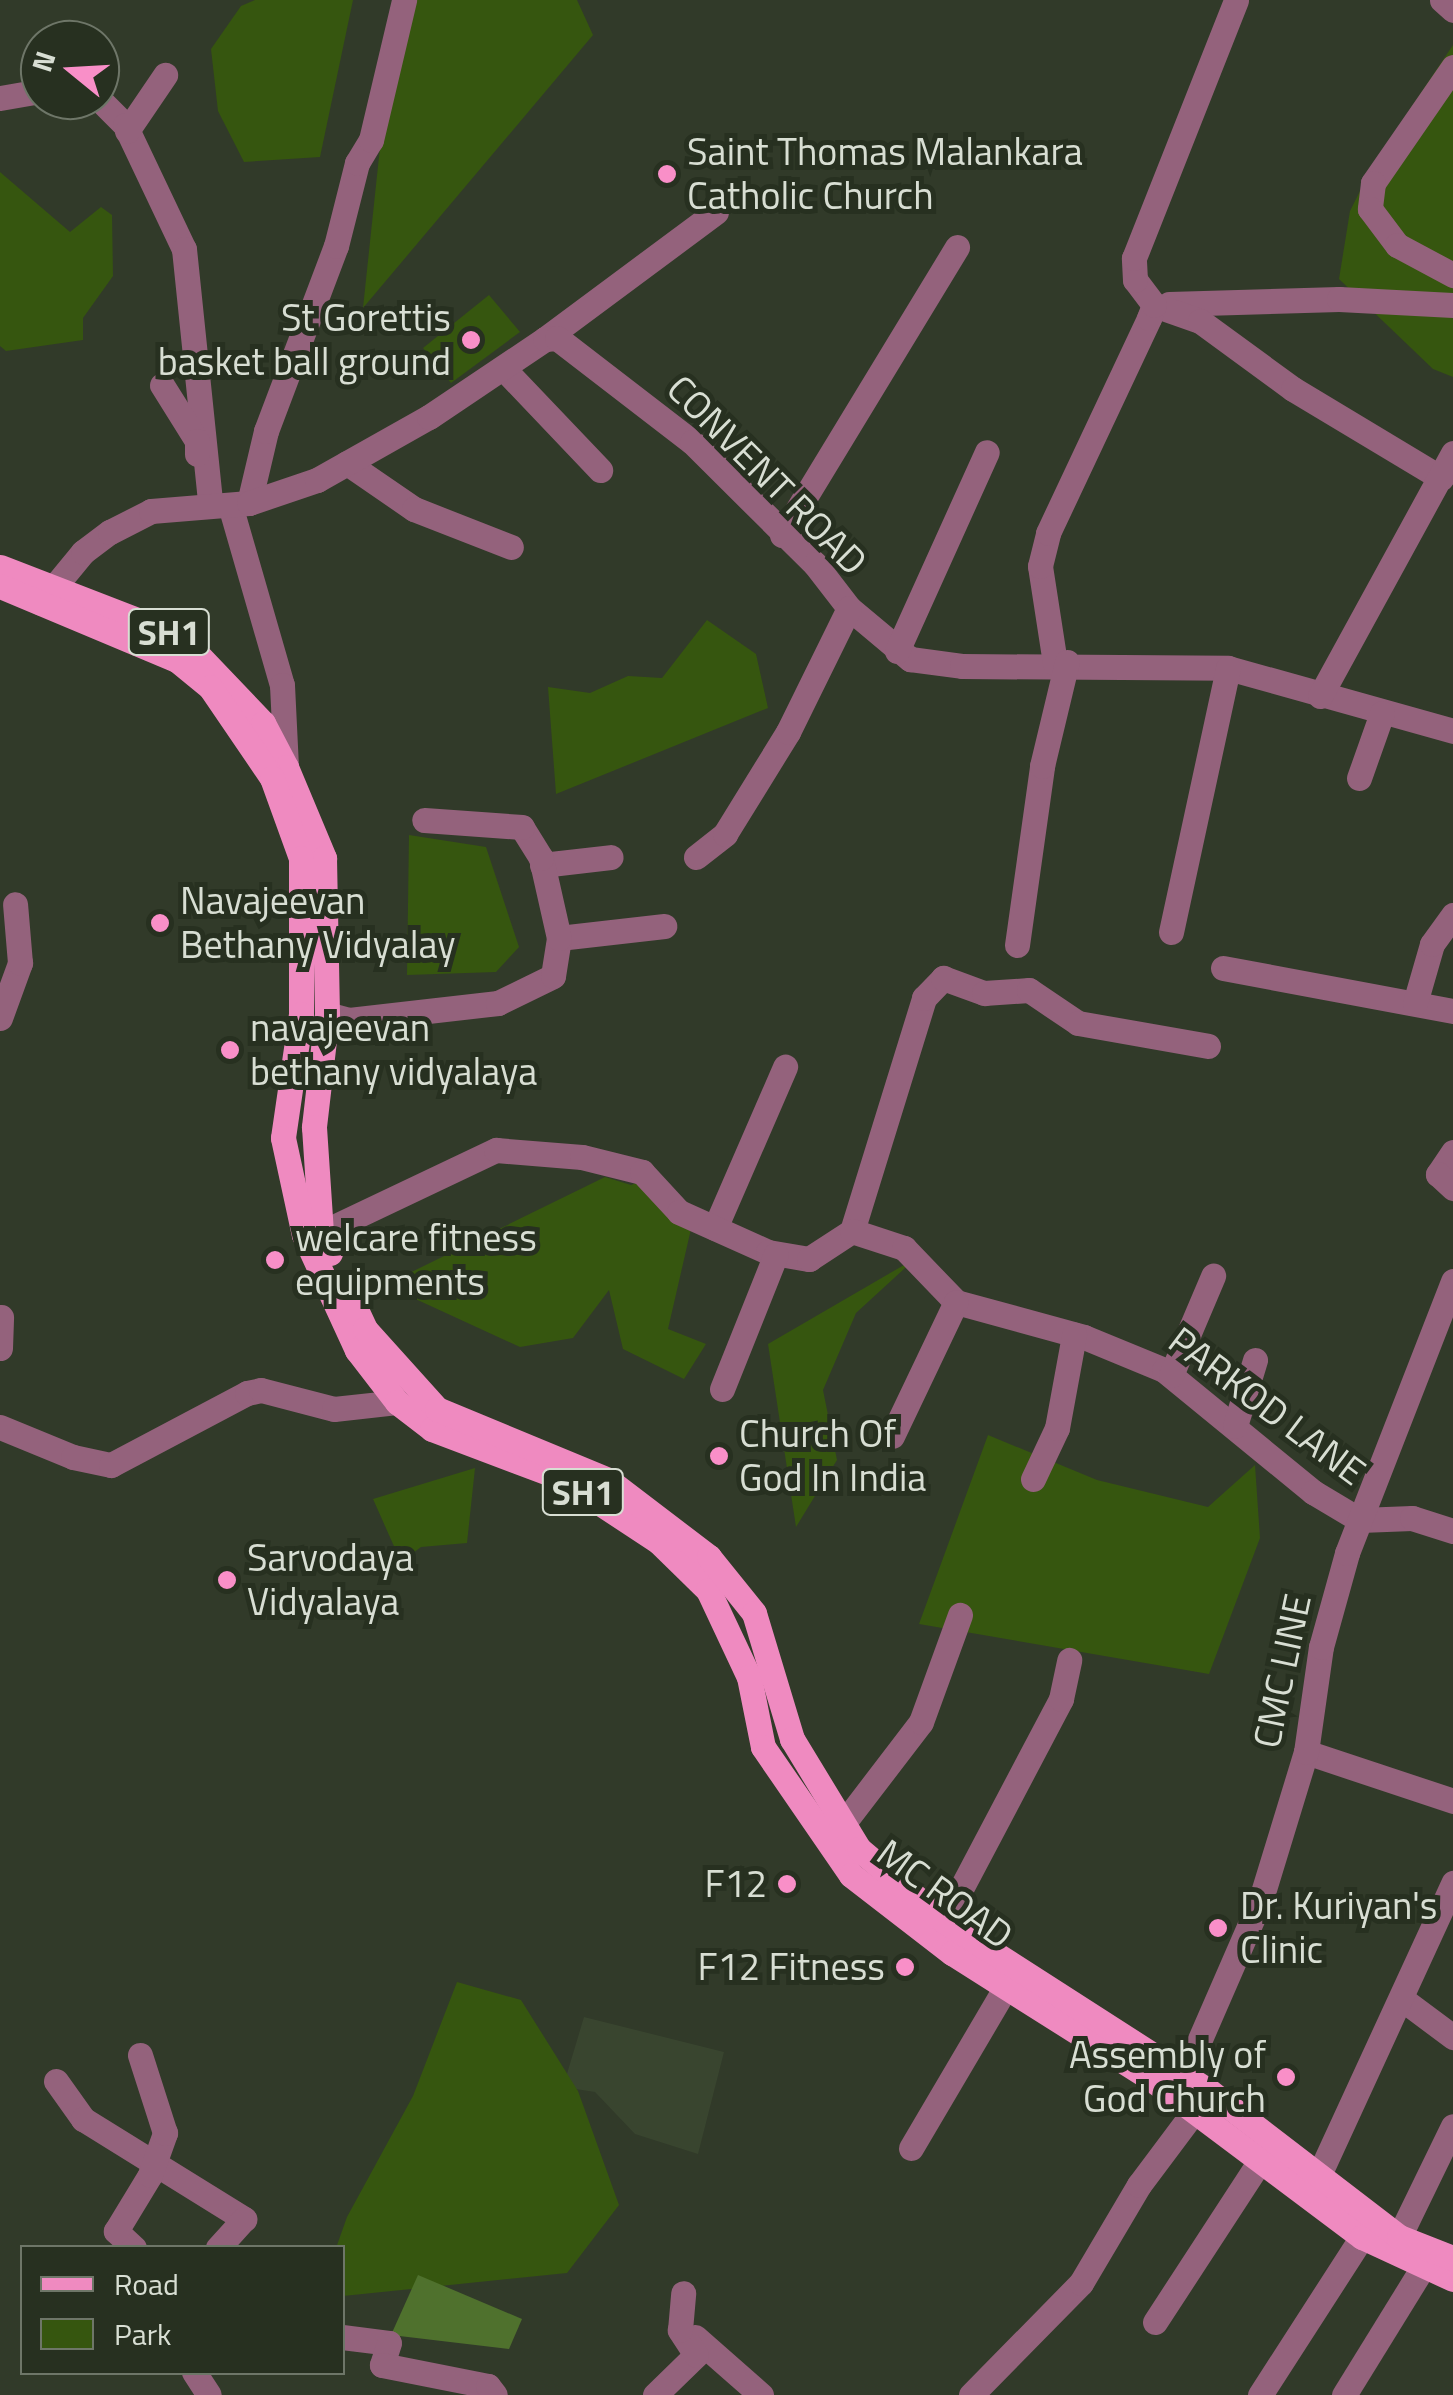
<!DOCTYPE html>
<html>
<head>
<meta charset="utf-8">
<style>
	body { margin:0 }
	#map { position:relative; width:1453px; height:2395px; overflow:hidden; background:#313a29; font-family:"Titillium Web",sans-serif }
	div>[style] { position:absolute }
	[style*='--x'] { left:calc(var(--x)*1px); top:calc(var(--y)*1px); width:calc(var(--w)*1px); rotate:calc(var(--a)*1deg) }
	.built>* { inset:0; background:#39452f }
	.green>* { inset:0; background:#36560f }
	.water>* { inset:0; background:#4f712d }
	.minor>* { height:25px; margin:-12.5px; padding:0 12.5px; transform-origin:12.5px; border-radius:12.5px; background:#94627c }
	.major>* { height:25px; margin:-12.5px; padding:0 12.5px; transform-origin:12.5px; border-radius:12.5px; background:#ef8ac0 }
	.dots>* { width:28px; height:28px; translate:-50% -50%; box-sizing:border-box; border:5px solid #273020; border-radius:50% }
	span { translate:-50% -50%; white-space:nowrap; text-align:center; line-height:1.15; -webkit-text-stroke:10px #273020; paint-order:stroke }
	.shield-label span { padding:2px 8px; background:#273020; border:2px solid; border-radius:8px; -webkit-text-stroke-width:0 }
	.shield-label { font-size:35px; color:#d8ded3; font-weight:700 }
	.poi-label { font-size:38px; color:#d8ded3 }
	.left { translate:0 -50%; text-align:left }
	.right { translate:-100% -50%; text-align:right }
	.street-label { font-size:38px; color:#d8ded3 }
	.legend { position:absolute; left:20px; top:2245px; width:325px; height:130px; box-sizing:border-box; background:#273020; border:2px solid #6e7668; margin:0; padding:12px 18px; list-style:none; font-size:30px; color:#d8ded3 }
	.legend li { display:flex; align-items:center; gap:20px; height:50px }
	.legend b { width:50px; border:2px solid #6e7668 }
	.north { position:absolute; left:20px; top:20px; width:100px; height:100px; box-sizing:border-box; background:#273020; border:2px solid #6e7668; border-radius:50%; rotate:288deg; font-size:28px; font-weight:700; line-height:40px; text-align:center; color:#d8ded3 }
	.north::after { content:''; display:block; margin:auto; width:35px; height:45px; background:#f98fc8; clip-path:polygon(50% 0,100% 100%,50% 72%,0 100%) }
</style>
</head>
<body>
<div id="map">
	<div class="built">
		<i style="clip-path:polygon(584px 2017px,724px 2052px,698px 2154px,635px 2134px,595px 2092px,563px 2087px)"></i>
	</div>
	<div class="green">
		<i style="clip-path:polygon(255px 0,353px 0,320px 157px,244px 162px,218px 111px,211px 49px,241px 6px)"></i>
		<i style="clip-path:polygon(404px 0,577px 0,593px 35px,363px 308px,394px 15px)"></i>
		<i style="clip-path:polygon(1453px 45px,1453px 377px,1433px 369px,1339px 279px,1350px 211px,1374px 163px)"></i>
		<i style="clip-path:polygon(0 172px,70px 232px,101px 207px,112px 215px,113px 276px,83px 318px,83px 340px,6px 351px,0 346px)"></i>
		<i style="clip-path:polygon(489px 295px,520px 332px,451px 383px,423px 348px)"></i>
		<i style="clip-path:polygon(707px 620px,756px 654px,768px 708px,556px 794px,548px 687px,590px 693px,628px 676px,662px 678px)"></i>
		<i style="clip-path:polygon(409px 835px,486px 847px,519px 947px,496px 972px,407px 975px)"></i>
		<i style="clip-path:polygon(657px 1175px,694px 1216px,668px 1329px,706px 1344px,684px 1379px,623px 1349px,609px 1290px,573px 1338px,520px 1347px,385px 1285px,605px 1177px,631px 1185px)"></i>
		<i style="clip-path:polygon(916px 1258px,856px 1313px,823px 1390px,837px 1460px,796px 1527px,768px 1344px)"></i>
		<i style="clip-path:polygon(988px 1435px,1097px 1480px,1208px 1507px,1255px 1465px,1260px 1538px,1209px 1674px,919px 1624px)"></i>
		<i style="clip-path:polygon(475px 1468px,467px 1543px,421px 1547px,401px 1562px,373px 1499px)"></i>
		<i style="clip-path:polygon(457px 1982px,521px 2000px,578px 2091px,619px 2205px,567px 2273px,343px 2296px,342px 2248px,336px 2248px,347px 2217px,413px 2096px)"></i>
	</div>
	<div class="water">
		<i style="clip-path:polygon(418px 2275px,522px 2319px,509px 2349px,391px 2335px)"></i>
	</div>
	<div class="minor">
		<i style="--x:1442;--y:0;--w:15;--a:42"></i>
		<i style="--x:1453;--y:67;--w:141;--a:124.6"></i>
		<i style="--x:1373;--y:183;--w:26;--a:97"></i>
		<i style="--x:1370;--y:209;--w:45;--a:53.1"></i>
		<i style="--x:1397;--y:245;--w:64;--a:28.2"></i>
		<i style="--x:0;--y:98;--w:41;--a:-9.9"></i>
		<i style="--x:100;--y:100;--w:35;--a:45"></i>
		<i style="--x:125;--y:125;--w:137;--a:64.6"></i>
		<i style="--x:184;--y:249;--w:254;--a:84.1"></i>
		<i style="--x:127;--y:131;--w:68;--a:-55.8"></i>
		<i style="--x:1169;--y:304;--w:170;--a:-1.7"></i>
		<i style="--x:1339;--y:299;--w:114;--a:3"></i>
		<i style="--x:1154;--y:305;--w:49;--a:19.2"></i>
		<i style="--x:1200;--y:321;--w:115;--a:36.2"></i>
		<i style="--x:1293;--y:389;--w:173;--a:31"></i>
		<i style="--x:545;--y:339;--w:213;--a:-36.6"></i>
		<i style="--x:503;--y:368;--w:141;--a:46.4"></i>
		<i style="--x:162;--y:385;--w:66;--a:58"></i>
		<i style="--x:197;--y:441;--w:13;--a:90"></i>
		<i style="--x:347;--y:463;--w:81;--a:34.5"></i>
		<i style="--x:414;--y:509;--w:104;--a:21.4"></i>
		<i style="--x:249;--y:503;--w:74;--a:-76.7"></i>
		<i style="--x:266;--y:431;--w:198;--a:-69.3"></i>
		<i style="--x:336;--y:246;--w:86;--a:-75.8"></i>
		<i style="--x:357;--y:163;--w:27;--a:-59"></i>
		<i style="--x:371;--y:140;--w:144;--a:-76.7"></i>
		<i style="--x:230;--y:505;--w:187;--a:73.9"></i>
		<i style="--x:282;--y:685;--w:82;--a:87.2"></i>
		<i style="--x:782;--y:535;--w:337;--a:-58.7"></i>
		<i style="--x:41;--y:603;--w:66;--a:-50.5"></i>
		<i style="--x:83;--y:552;--w:34;--a:-37"></i>
		<i style="--x:110;--y:532;--w:46;--a:-27.1"></i>
		<i style="--x:151;--y:511;--w:98;--a:-4.7"></i>
		<i style="--x:249;--y:503;--w:72;--a:-18.7"></i>
		<i style="--x:317;--y:480;--w:129;--a:-29.4"></i>
		<i style="--x:429;--y:417;--w:140;--a:-33.9"></i>
		<i style="--x:545;--y:339;--w:12;--a:-5"></i>
		<i style="--x:557;--y:338;--w:170;--a:37.6"></i>
		<i style="--x:692;--y:442;--w:173;--a:44.8"></i>
		<i style="--x:815;--y:564;--w:56;--a:52.3"></i>
		<i style="--x:849;--y:608;--w:80;--a:39.9"></i>
		<i style="--x:910;--y:659;--w:52;--a:7.7"></i>
		<i style="--x:962;--y:666;--w:266;--a:0.4"></i>
		<i style="--x:1228;--y:668;--w:234;--a:15.6"></i>
		<i style="--x:897;--y:651;--w:218;--a:-65.7"></i>
		<i style="--x:1055;--y:663;--w:98;--a:-98.8"></i>
		<i style="--x:1040;--y:566;--w:34;--a:-76"></i>
		<i style="--x:1048;--y:533;--w:238;--a:-64.8"></i>
		<i style="--x:1149;--y:318;--w:14;--a:-69"></i>
		<i style="--x:1154;--y:305;--w:31;--a:-127"></i>
		<i style="--x:1135;--y:280;--w:22;--a:-93"></i>
		<i style="--x:1134;--y:258;--w:277;--a:-68.4"></i>
		<i style="--x:1320;--y:696;--w:277;--a:-61.3"></i>
		<i style="--x:1359;--y:778;--w:69;--a:-70.5"></i>
		<i style="--x:696;--y:857;--w:37;--a:-38"></i>
		<i style="--x:725;--y:834;--w:120;--a:-58.3"></i>
		<i style="--x:788;--y:732;--w:138;--a:-63.8"></i>
		<i style="--x:542;--y:865;--w:69;--a:-6.6"></i>
		<i style="--x:1171;--y:932;--w:270;--a:-77.8"></i>
		<i style="--x:559;--y:938;--w:106;--a:-6.5"></i>
		<i style="--x:1017;--y:945;--w:181;--a:-82"></i>
		<i style="--x:1042;--y:766;--w:107;--a:-76.5"></i>
		<i style="--x:1223;--y:968;--w:234;--a:10.6"></i>
		<i style="--x:1415;--y:1003;--w:61;--a:-73.9"></i>
		<i style="--x:1432;--y:944;--w:36;--a:-54"></i>
		<i style="--x:327;--y:1014;--w:23;--a:15"></i>
		<i style="--x:349;--y:1020;--w:150;--a:-6.5"></i>
		<i style="--x:498;--y:1003;--w:61;--a:-26.1"></i>
		<i style="--x:553;--y:976;--w:38;--a:-81"></i>
		<i style="--x:559;--y:938;--w:82;--a:-102.7"></i>
		<i style="--x:541;--y:858;--w:36;--a:-122"></i>
		<i style="--x:522;--y:827;--w:98;--a:-175.9"></i>
		<i style="--x:0;--y:1018;--w:59;--a:-70"></i>
		<i style="--x:20;--y:963;--w:59;--a:-94.8"></i>
		<i style="--x:1453;--y:1152;--w:27;--a:124"></i>
		<i style="--x:1438;--y:1174;--w:21;--a:43"></i>
		<i style="--x:715;--y:1228;--w:176;--a:-66.5"></i>
		<i style="--x:852;--y:1231;--w:244;--a:-72.8"></i>
		<i style="--x:924;--y:998;--w:28;--a:-46"></i>
		<i style="--x:943;--y:978;--w:44;--a:20.1"></i>
		<i style="--x:984;--y:993;--w:45;--a:-3.8"></i>
		<i style="--x:1029;--y:990;--w:59;--a:34"></i>
		<i style="--x:1078;--y:1023;--w:132;--a:10"></i>
		<i style="--x:321;--y:1233;--w:194;--a:-25.4"></i>
		<i style="--x:496;--y:1150;--w:86;--a:4.7"></i>
		<i style="--x:582;--y:1157;--w:62;--a:14"></i>
		<i style="--x:642;--y:1172;--w:54;--a:47.2"></i>
		<i style="--x:679;--y:1212;--w:98;--a:24.2"></i>
		<i style="--x:768;--y:1252;--w:42;--a:9.7"></i>
		<i style="--x:809;--y:1259;--w:51;--a:-33.1"></i>
		<i style="--x:852;--y:1231;--w:55;--a:18.1"></i>
		<i style="--x:904;--y:1248;--w:75;--a:46.1"></i>
		<i style="--x:956;--y:1302;--w:133;--a:15.3"></i>
		<i style="--x:1084;--y:1337;--w:87;--a:22.4"></i>
		<i style="--x:1164;--y:1370;--w:193;--a:39.3"></i>
		<i style="--x:1313;--y:1492;--w:55;--a:30.8"></i>
		<i style="--x:1360;--y:1520;--w:52;--a:-2.2"></i>
		<i style="--x:1412;--y:1518;--w:43;--a:17.6"></i>
		<i style="--x:0;--y:1348;--w:31;--a:-88"></i>
		<i style="--x:1171;--y:1375;--w:108;--a:-67"></i>
		<i style="--x:722;--y:1389;--w:145;--a:-68.2"></i>
		<i style="--x:1235;--y:1426;--w:69;--a:-73.1"></i>
		<i style="--x:0;--y:1427;--w:79;--a:22.3"></i>
		<i style="--x:73;--y:1457;--w:39;--a:12"></i>
		<i style="--x:111;--y:1465;--w:154;--a:-27.9"></i>
		<i style="--x:247;--y:1393;--w:14;--a:-12"></i>
		<i style="--x:261;--y:1390;--w:75;--a:14.6"></i>
		<i style="--x:334;--y:1409;--w:63;--a:-6.3"></i>
		<i style="--x:892;--y:1436;--w:148;--a:-64.5"></i>
		<i style="--x:1033;--y:1479;--w:56;--a:-64.8"></i>
		<i style="--x:1057;--y:1428;--w:95;--a:-79.6"></i>
		<i style="--x:1306;--y:1752;--w:155;--a:18.4"></i>
		<i style="--x:843;--y:1824;--w:128;--a:-52.6"></i>
		<i style="--x:921;--y:1722;--w:114;--a:-70"></i>
		<i style="--x:944;--y:1921;--w:251;--a:-62.2"></i>
		<i style="--x:1061;--y:1699;--w:40;--a:-78"></i>
		<i style="--x:1402;--y:1999;--w:64;--a:36.7"></i>
		<i style="--x:56;--y:2081;--w:47;--a:54.6"></i>
		<i style="--x:83;--y:2119;--w:190;--a:31.8"></i>
		<i style="--x:244;--y:2219;--w:39;--a:132"></i>
		<i style="--x:1177;--y:2092;--w:210;--a:-66.5"></i>
		<i style="--x:1261;--y:1899;--w:154;--a:-73"></i>
		<i style="--x:1306;--y:1752;--w:106;--a:-81.9"></i>
		<i style="--x:1321;--y:1647;--w:98;--a:-74.5"></i>
		<i style="--x:1347;--y:1553;--w:292;--a:-68.7"></i>
		<i style="--x:911;--y:2148;--w:189;--a:-59.5"></i>
		<i style="--x:1318;--y:2177;--w:324;--a:-65.3"></i>
		<i style="--x:1399;--y:2237;--w:123;--a:-64.1"></i>
		<i style="--x:134;--y:2248;--w:25;--a:-137"></i>
		<i style="--x:116;--y:2231;--w:66;--a:-58.7"></i>
		<i style="--x:150;--y:2175;--w:45;--a:-70.3"></i>
		<i style="--x:165;--y:2133;--w:82;--a:-107.8"></i>
		<i style="--x:1155;--y:2322;--w:192;--a:-56.9"></i>
		<i style="--x:342;--y:2337;--w:47;--a:7.3"></i>
		<i style="--x:389;--y:2343;--w:23;--a:108"></i>
		<i style="--x:382;--y:2365;--w:108;--a:11.2"></i>
		<i style="--x:488;--y:2386;--w:11;--a:52"></i>
		<i style="--x:695;--y:2337;--w:88;--a:41.3"></i>
		<i style="--x:194;--y:2372;--w:27;--a:57"></i>
		<i style="--x:655;--y:2395;--w:57;--a:-44.3"></i>
		<i style="--x:696;--y:2355;--w:30;--a:-123"></i>
		<i style="--x:680;--y:2330;--w:37;--a:-85"></i>
		<i style="--x:971;--y:2395;--w:157;--a:-45.5"></i>
		<i style="--x:1081;--y:2283;--w:114;--a:-59.4"></i>
		<i style="--x:1139;--y:2185;--w:114;--a:-53.2"></i>
		<i style="--x:1260;--y:2395;--w:188;--a:-57.2"></i>
		<i style="--x:1344;--y:2395;--w:150;--a:-58.3"></i>
	</div>
	<div class="major">
		<i style="--x:0;--y:567;--w:194;--a:21.1"></i>
		<i style="--x:181;--y:637;--w:119;--a:46.4"></i>
		<i style="--x:263;--y:723;--w:50;--a:62.4"></i>
		<i style="--x:286;--y:767;--w:99;--a:67.3"></i>
		<i style="--x:324;--y:858;--w:156;--a:88.9"></i>
		<i style="--x:327;--y:1014;--w:114;--a:96.6"></i>
		<i style="--x:314;--y:1127;--w:106;--a:86.2"></i>
		<i style="--x:321;--y:1233;--w:22;--a:66"></i>
		<i style="--x:0;--y:586;--w:192;--a:22.7"></i>
		<i style="--x:177;--y:660;--w:43;--a:39.3"></i>
		<i style="--x:210;--y:687;--w:110;--a:55.7"></i>
		<i style="--x:272;--y:778;--w:85;--a:70.1"></i>
		<i style="--x:301;--y:858;--w:156;--a:90"></i>
		<i style="--x:301;--y:1014;--w:125;--a:98.3"></i>
		<i style="--x:283;--y:1138;--w:99;--a:77.8"></i>
		<i style="--x:304;--y:1235;--w:127;--a:65.3"></i>
		<i style="--x:357;--y:1350;--w:66;--a:52.4"></i>
		<i style="--x:397;--y:1402;--w:44;--a:37.6"></i>
		<i style="--x:432;--y:1429;--w:139;--a:20.7"></i>
		<i style="--x:562;--y:1478;--w:116;--a:33.4"></i>
		<i style="--x:659;--y:1542;--w:69;--a:44.4"></i>
		<i style="--x:708;--y:1590;--w:96;--a:64.8"></i>
		<i style="--x:749;--y:1677;--w:71;--a:78.7"></i>
		<i style="--x:763;--y:1747;--w:155;--a:55.5"></i>
		<i style="--x:851;--y:1875;--w:128;--a:37.7"></i>
		<i style="--x:952;--y:1953;--w:234;--a:32.3"></i>
		<i style="--x:1150;--y:2078;--w:265;--a:36.9"></i>
		<i style="--x:1362;--y:2237;--w:100;--a:24.8"></i>
		<i style="--x:353;--y:1303;--w:29;--a:65"></i>
		<i style="--x:365;--y:1329;--w:108;--a:48"></i>
		<i style="--x:437;--y:1409;--w:185;--a:22.5"></i>
		<i style="--x:608;--y:1480;--w:127;--a:37.3"></i>
		<i style="--x:709;--y:1557;--w:72;--a:51.2"></i>
		<i style="--x:754;--y:1613;--w:132;--a:73.2"></i>
		<i style="--x:792;--y:1739;--w:129;--a:58.7"></i>
		<i style="--x:859;--y:1849;--w:111;--a:40.3"></i>
		<i style="--x:944;--y:1921;--w:315;--a:32.7"></i>
		<i style="--x:1209;--y:2091;--w:240;--a:37.5"></i>
		<i style="--x:1399;--y:2237;--w:58;--a:21.3"></i>
	</div>
	<div class="dots">
		<i style="left:667px;top:174px;background:#f98fc8"></i>
		<i style="left:471px;top:340px;background:#f98fc8"></i>
		<i style="left:160px;top:923px;background:#f98fc8"></i>
		<i style="left:230px;top:1050px;background:#f98fc8"></i>
		<i style="left:275px;top:1260px;background:#f98fc8"></i>
		<i style="left:719px;top:1456px;background:#f98fc8"></i>
		<i style="left:227px;top:1580px;background:#f98fc8"></i>
		<i style="left:787px;top:1884px;background:#f98fc8"></i>
		<i style="left:1218px;top:1928px;background:#f98fc8"></i>
		<i style="left:905px;top:1967px;background:#f98fc8"></i>
		<i style="left:1286px;top:2077px;background:#f98fc8"></i>
	</div>
	<div class="shield-label">
		<span style="left:169px;top:632px">SH1</span>
		<span style="left:583px;top:1492px">SH1</span>
	</div>
	<div class="poi-label">
		<span class="left" style="left:687px;top:174px">Saint Thomas Malankara<br>Catholic Church</span>
		<span class="right" style="left:451px;top:340px">St Gorettis<br>basket ball ground</span>
		<span class="left" style="left:180px;top:923px">Navajeevan<br>Bethany Vidyalay</span>
		<span class="left" style="left:250px;top:1050px">navajeevan<br>bethany vidyalaya</span>
		<span class="left" style="left:295px;top:1260px">welcare fitness<br>equipments</span>
		<span class="left" style="left:739px;top:1456px">Church Of<br>God In India</span>
		<span class="left" style="left:247px;top:1580px">Sarvodaya<br>Vidyalaya</span>
		<span class="right" style="left:767px;top:1884px">F12</span>
		<span class="left" style="left:1240px;top:1928px">Dr. Kuriyan's<br>Clinic</span>
		<span class="right" style="left:885px;top:1967px">F12 Fitness</span>
		<span class="right" style="left:1266px;top:2077px">Assembly of<br>God Church</span>
	</div>
	<div class="street-label">
		<span style="left:767px;top:475px;rotate:45deg">CONVENT ROAD</span>
		<span style="left:1267px;top:1406px;rotate:37deg">PARKOD LANE</span>
		<span style="left:1282px;top:1671px;rotate:-78deg">CMC LINE</span>
		<span style="left:945px;top:1894px;rotate:36deg">MC ROAD</span>
	</div>
	<ul class="legend">
	<li><b style="height:12px;background:#ef8ac0"></b>Road</li>
	<li><b style="height:28px;background:#36560f"></b>Park</li>
	</ul>
	<div class="north">N</div>
</div>
</body>
</html>
